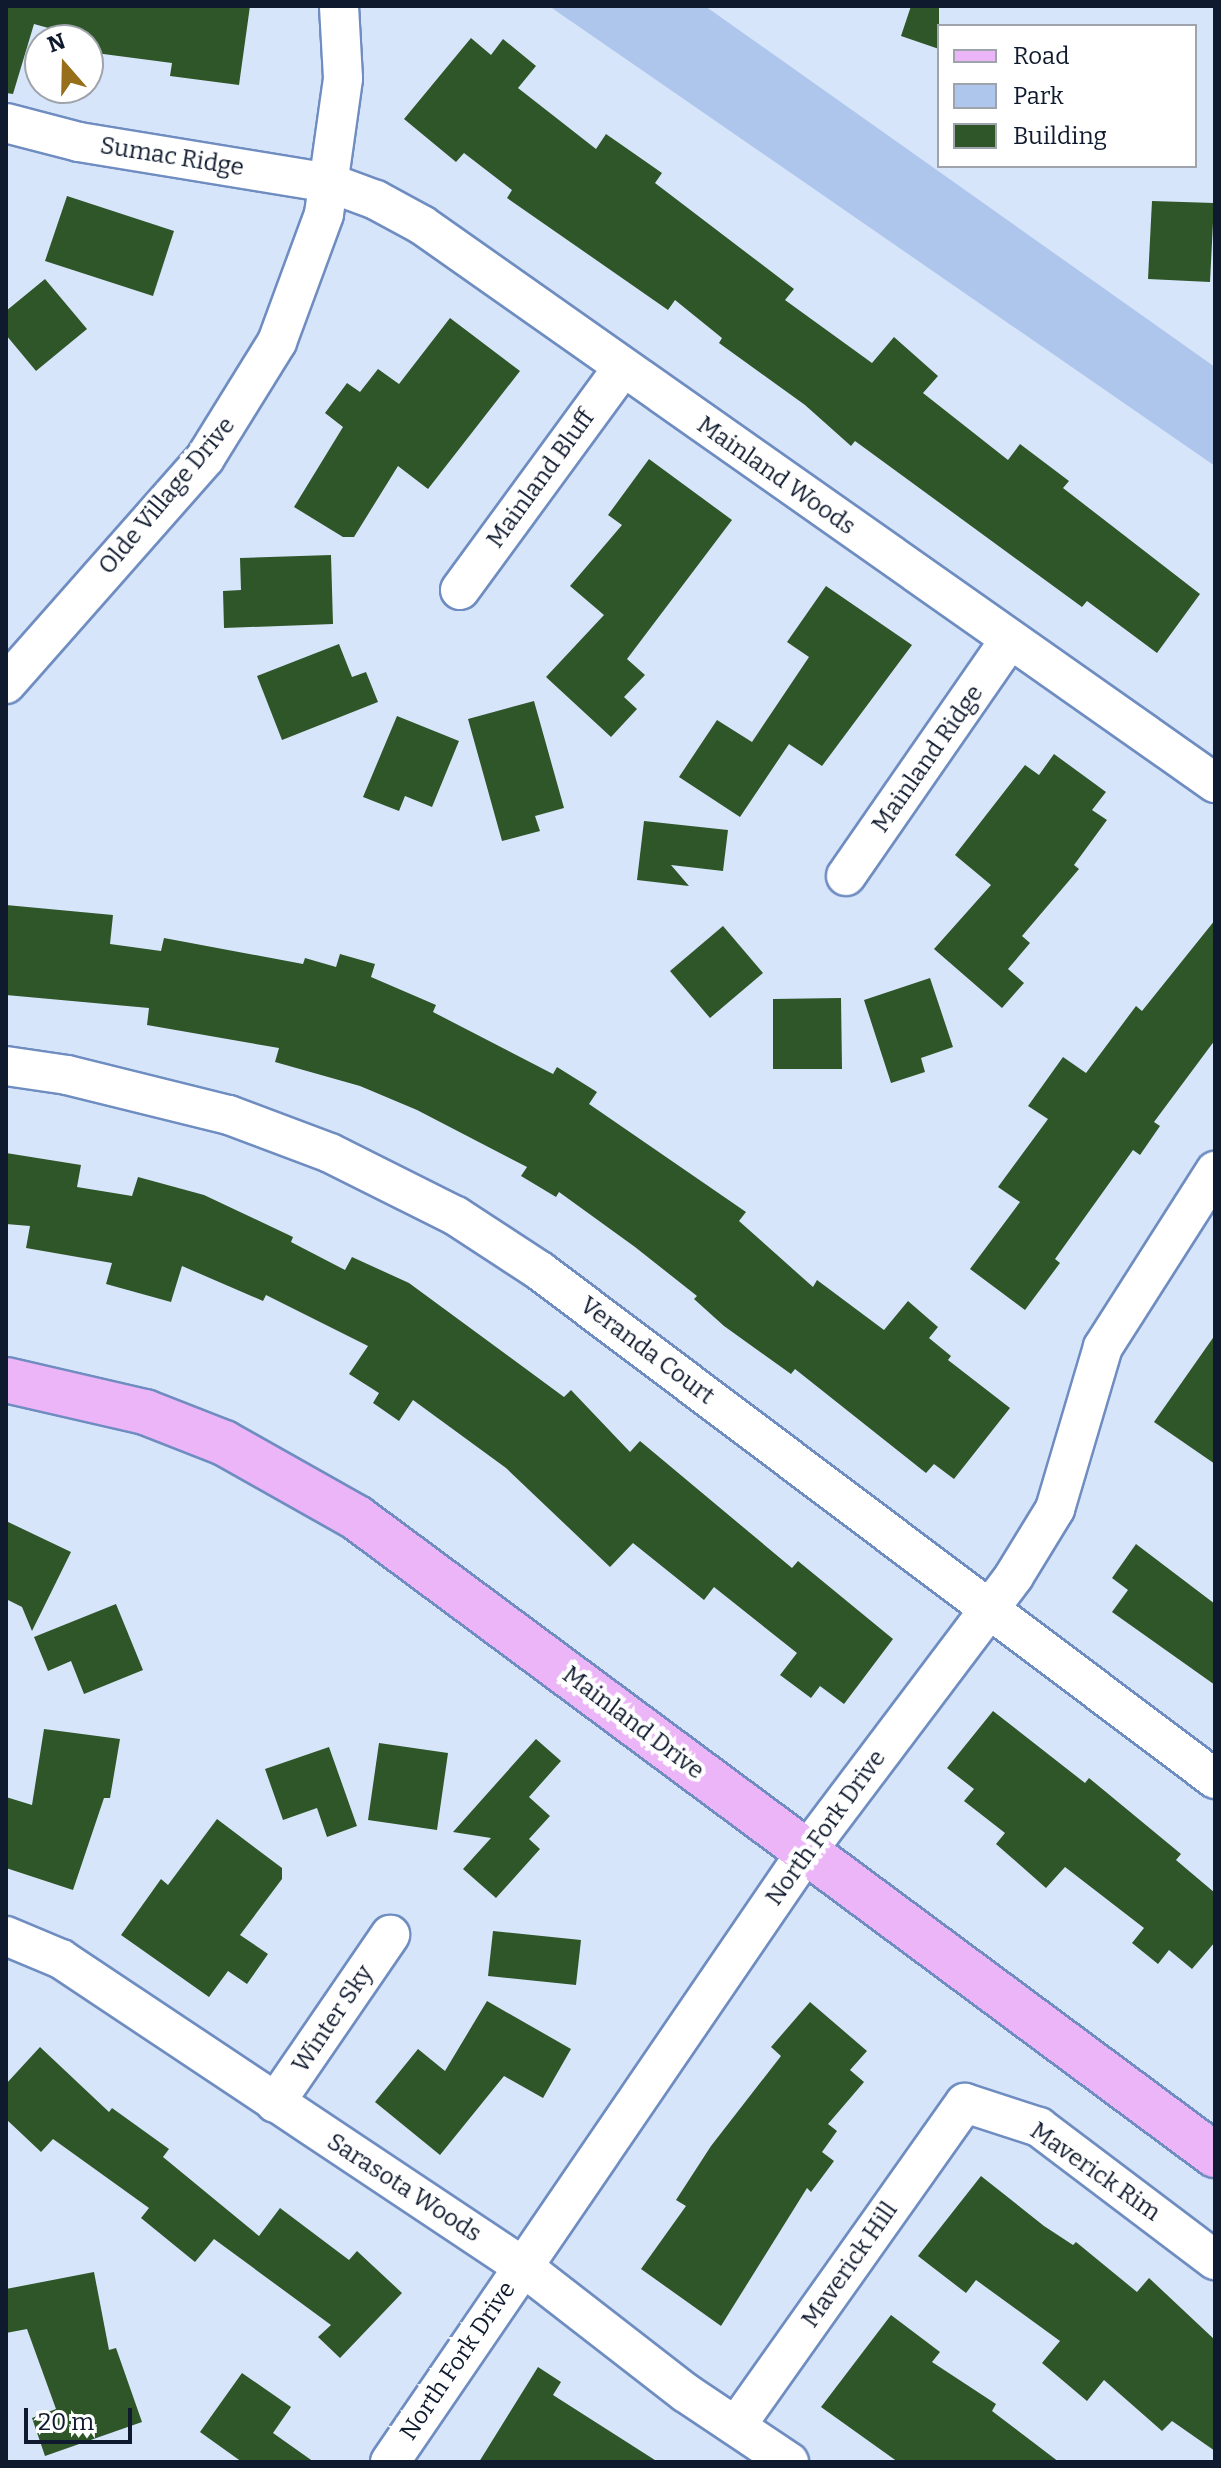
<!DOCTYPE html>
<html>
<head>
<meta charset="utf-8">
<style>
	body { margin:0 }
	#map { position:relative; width:1221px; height:2468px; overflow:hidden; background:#d7e5fb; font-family:Bitter,serif }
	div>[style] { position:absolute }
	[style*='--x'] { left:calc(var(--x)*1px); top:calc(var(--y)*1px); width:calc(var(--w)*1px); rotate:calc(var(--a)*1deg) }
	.green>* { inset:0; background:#afc6ec }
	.building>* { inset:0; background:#2f5628 }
	.roads { filter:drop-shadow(2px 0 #6f8dc0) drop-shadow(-2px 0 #6f8dc0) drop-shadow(0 2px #6f8dc0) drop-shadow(0 -2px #6f8dc0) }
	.minor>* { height:38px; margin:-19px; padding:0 19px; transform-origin:19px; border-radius:19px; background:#fff }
	.major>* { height:44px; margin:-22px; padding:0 22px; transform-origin:22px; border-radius:22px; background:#ecb5f7 }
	span { translate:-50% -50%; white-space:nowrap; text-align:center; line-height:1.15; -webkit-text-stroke:8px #fff; paint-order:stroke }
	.street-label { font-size:24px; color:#0f1a2e }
	.frame { position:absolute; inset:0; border:8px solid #0f1a2e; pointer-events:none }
	.legend { position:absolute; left:937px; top:24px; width:260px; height:144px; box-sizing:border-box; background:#fff; border:2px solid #9fa3ab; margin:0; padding:10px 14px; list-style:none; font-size:24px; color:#0f1a2e }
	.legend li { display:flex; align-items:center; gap:16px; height:40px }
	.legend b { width:40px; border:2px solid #9fa3ab }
	.north { position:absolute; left:24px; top:24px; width:80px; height:80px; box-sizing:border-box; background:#fff; border:2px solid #9fa3ab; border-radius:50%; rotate:340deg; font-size:22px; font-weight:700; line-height:32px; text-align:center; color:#0f1a2e }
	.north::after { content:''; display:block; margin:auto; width:28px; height:36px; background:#976f1b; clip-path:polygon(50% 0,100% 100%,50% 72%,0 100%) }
	.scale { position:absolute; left:24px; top:2408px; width:108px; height:36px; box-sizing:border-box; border:4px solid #0f1a2e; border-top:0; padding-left:10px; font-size:24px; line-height:28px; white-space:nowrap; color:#0f1a2e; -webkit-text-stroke:6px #fff; paint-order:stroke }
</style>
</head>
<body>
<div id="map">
	<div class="green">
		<i style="clip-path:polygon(549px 6px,705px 6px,1215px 367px,1215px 466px)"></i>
	</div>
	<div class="building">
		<i style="clip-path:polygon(6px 6px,250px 6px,239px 85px,170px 76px,172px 63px,88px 52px,88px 39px,34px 24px,13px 94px,6px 93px)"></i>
		<i style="clip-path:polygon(911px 6px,939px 6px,939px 49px,901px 36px)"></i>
		<i style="clip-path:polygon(471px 38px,491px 55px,503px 39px,536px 66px,518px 88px,596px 149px,606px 134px,662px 173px,655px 183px,794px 289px,785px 300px,872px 363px,894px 337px,938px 376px,923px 393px,1008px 460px,1020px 444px,1069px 481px,1063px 488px,1200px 594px,1157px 653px,1087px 601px,1082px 607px,855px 441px,851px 446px,805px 405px,719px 343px,722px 338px,675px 300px,668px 310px,507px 198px,512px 190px,464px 153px,456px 162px,404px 119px)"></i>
		<i style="clip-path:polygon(67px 196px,174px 231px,153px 296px,45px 261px)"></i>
		<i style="clip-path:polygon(1152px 201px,1214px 203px,1210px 282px,1148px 279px)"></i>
		<i style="clip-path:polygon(45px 279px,87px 329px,36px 371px,6px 335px,6px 311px)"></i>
		<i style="clip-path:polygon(450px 318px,520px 371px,428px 489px,398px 466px,354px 537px,343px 537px,294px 507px,343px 427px,325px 413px,347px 383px,360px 392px,378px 369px,399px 384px)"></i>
		<i style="clip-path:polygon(649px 459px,732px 520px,627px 659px,645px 675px,624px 697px,637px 709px,611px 737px,546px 677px,604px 615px,570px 586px,622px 525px,608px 515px)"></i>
		<i style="clip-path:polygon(331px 555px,333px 624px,224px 628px,223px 591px,241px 590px,240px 558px)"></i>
		<i style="clip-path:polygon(826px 586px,912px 645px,822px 766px,789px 744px,740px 817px,679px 777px,717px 720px,752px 742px,809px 657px,787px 642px)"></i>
		<i style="clip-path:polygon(339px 644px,352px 677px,366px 672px,378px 702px,282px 740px,257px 676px)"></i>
		<i style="clip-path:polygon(534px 701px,564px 808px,535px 816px,540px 831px,502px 841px,468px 719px)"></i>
		<i style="clip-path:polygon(397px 716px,459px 741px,432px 807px,405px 796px,399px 811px,363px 797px)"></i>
		<i style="clip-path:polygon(1054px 754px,1106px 792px,1092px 810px,1107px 820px,1074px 865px,1079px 869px,1022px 936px,1030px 943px,1008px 969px,1024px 983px,1002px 1008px,934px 949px,991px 885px,955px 855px,1025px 765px,1039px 775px)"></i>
		<i style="clip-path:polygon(644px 821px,728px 830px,723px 871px,671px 865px,689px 886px,637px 880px)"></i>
		<i style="clip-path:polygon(6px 905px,113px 915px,110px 944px,161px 951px,164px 938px,303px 964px,305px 958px,336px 967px,340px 954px,375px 964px,371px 977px,436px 1005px,433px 1012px,553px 1074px,557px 1067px,597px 1092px,589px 1104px,746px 1212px,739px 1221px,813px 1287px,817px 1280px,884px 1330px,908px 1301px,938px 1327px,929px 1338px,951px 1356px,948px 1360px,1010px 1408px,954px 1479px,934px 1464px,926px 1473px,795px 1369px,791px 1374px,724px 1326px,694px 1299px,697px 1296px,635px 1247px,559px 1192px,556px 1197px,521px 1176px,527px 1167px,417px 1110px,360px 1086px,275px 1062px,279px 1048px,147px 1025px,149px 1008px,6px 995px)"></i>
		<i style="clip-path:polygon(1215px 920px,1215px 1040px,1154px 1122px,1160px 1126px,1140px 1155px,1133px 1150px,1055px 1259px,1060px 1263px,1025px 1310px,970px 1269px,1020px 1202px,998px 1187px,1048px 1119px,1028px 1106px,1063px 1057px,1086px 1073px,1136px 1006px,1142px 1011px)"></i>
		<i style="clip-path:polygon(723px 926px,763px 973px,710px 1018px,670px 971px)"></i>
		<i style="clip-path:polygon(930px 978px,953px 1047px,921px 1058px,925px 1072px,891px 1083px,864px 1000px)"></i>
		<i style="clip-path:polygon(841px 998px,842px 1069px,773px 1069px,773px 999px)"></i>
		<i style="clip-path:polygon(6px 1153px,81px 1165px,77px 1187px,132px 1196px,138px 1177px,204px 1195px,293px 1237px,291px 1242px,345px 1270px,352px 1257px,409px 1283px,564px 1397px,571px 1390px,630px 1452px,640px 1441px,792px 1568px,798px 1561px,893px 1639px,844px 1704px,820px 1686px,811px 1698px,780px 1675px,797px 1653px,714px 1587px,704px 1600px,633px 1543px,610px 1567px,506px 1468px,413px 1400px,399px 1421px,373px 1403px,379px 1393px,349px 1374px,368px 1346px,266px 1295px,263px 1301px,182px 1266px,171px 1302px,106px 1284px,112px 1263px,26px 1248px,30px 1226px,6px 1224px)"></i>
		<i style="clip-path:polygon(1215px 1335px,1215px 1464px,1154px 1422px)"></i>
		<i style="clip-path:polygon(6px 1521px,71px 1552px,32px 1631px,22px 1607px,6px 1599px)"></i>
		<i style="clip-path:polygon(1136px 1544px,1215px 1604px,1215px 1685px,1112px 1612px,1128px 1590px,1112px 1578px)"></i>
		<i style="clip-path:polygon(116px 1604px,143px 1670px,84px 1694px,71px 1661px,48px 1671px,34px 1637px)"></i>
		<i style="clip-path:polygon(993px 1711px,1085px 1783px,1089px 1778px,1181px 1854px,1176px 1860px,1215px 1893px,1215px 1942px,1192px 1969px,1169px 1950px,1158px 1964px,1132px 1943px,1144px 1928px,1065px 1867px,1046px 1888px,996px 1844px,1005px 1833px,964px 1801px,974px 1789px,947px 1768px)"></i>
		<i style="clip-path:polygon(44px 1729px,120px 1739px,110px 1798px,104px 1798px,73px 1890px,6px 1868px,6px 1797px,32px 1805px)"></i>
		<i style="clip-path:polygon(536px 1739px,561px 1761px,529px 1797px,550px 1816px,529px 1839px,540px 1849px,496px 1898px,463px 1869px,491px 1838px,453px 1832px)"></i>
		<i style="clip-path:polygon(379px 1743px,448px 1753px,437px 1830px,368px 1820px)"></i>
		<i style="clip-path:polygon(329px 1747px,357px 1826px,327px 1837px,317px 1808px,283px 1820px,265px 1769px)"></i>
		<i style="clip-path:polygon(217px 1819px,282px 1868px,282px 1879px,240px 1935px,268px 1954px,247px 1984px,228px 1971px,209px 1997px,121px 1935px,161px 1879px,168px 1885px)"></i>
		<i style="clip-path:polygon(493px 1931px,581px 1940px,576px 1985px,488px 1976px)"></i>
		<i style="clip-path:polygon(487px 2001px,571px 2049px,543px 2098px,504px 2076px,440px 2155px,375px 2102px,418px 2049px,445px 2071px)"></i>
		<i style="clip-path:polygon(810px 2002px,867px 2051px,850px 2070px,864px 2082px,828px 2124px,837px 2131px,822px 2152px,834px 2161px,811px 2192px,807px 2188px,721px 2326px,641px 2269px,686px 2206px,676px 2200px,711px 2146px,781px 2056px,771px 2047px)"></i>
		<i style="clip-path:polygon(40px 2047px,109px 2112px,112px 2108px,169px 2149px,163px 2157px,259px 2236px,280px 2208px,349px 2260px,357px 2251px,402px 2293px,340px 2358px,318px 2337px,331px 2325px,214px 2239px,195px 2262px,141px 2218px,149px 2208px,53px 2139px,41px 2152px,6px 2119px,6px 2084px)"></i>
		<i style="clip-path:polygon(981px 2176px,1044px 2226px,1073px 2245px,1076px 2242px,1137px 2292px,1149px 2278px,1215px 2340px,1215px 2451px,1172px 2421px,1162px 2431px,1104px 2380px,1087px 2401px,1042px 2363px,1060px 2341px,976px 2280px,966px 2293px,918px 2256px)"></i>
		<i style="clip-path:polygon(94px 2272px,109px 2350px,116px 2348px,142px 2422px,45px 2456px,32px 2418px,56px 2409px,27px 2329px,6px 2333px,6px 2289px)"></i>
		<i style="clip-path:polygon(891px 2315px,940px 2352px,932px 2362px,996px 2404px,992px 2411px,1059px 2462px,898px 2462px,821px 2407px)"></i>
		<i style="clip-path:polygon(538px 2367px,561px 2382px,553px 2395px,658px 2462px,479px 2462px)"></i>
		<i style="clip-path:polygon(242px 2373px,291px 2407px,273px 2433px,314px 2462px,242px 2462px,200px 2432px)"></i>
	</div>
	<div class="roads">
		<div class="minor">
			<i style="--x:6;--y:123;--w:75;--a:14.6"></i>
			<i style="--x:79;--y:142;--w:254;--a:9.3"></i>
			<i style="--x:330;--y:183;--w:49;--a:20.3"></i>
			<i style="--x:376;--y:200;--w:52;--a:28.5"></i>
			<i style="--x:422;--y:225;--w:970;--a:35.13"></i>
			<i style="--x:460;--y:590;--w:276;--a:-53.8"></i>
			<i style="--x:6;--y:684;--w:301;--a:-48.6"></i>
			<i style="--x:205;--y:458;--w:137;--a:-58.2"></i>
			<i style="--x:277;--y:342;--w:136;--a:-69.8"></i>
			<i style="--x:324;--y:214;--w:137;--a:-82"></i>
			<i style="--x:343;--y:78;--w:72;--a:-93.2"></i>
			<i style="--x:846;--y:876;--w:286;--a:-55.3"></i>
			<i style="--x:6;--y:1066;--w:62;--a:8.4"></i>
			<i style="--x:67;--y:1075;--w:167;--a:13.9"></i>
			<i style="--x:229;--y:1115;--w:108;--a:20.6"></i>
			<i style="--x:330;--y:1153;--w:141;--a:26.6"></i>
			<i style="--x:456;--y:1216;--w:100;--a:33.2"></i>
			<i style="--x:540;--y:1271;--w:845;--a:36.96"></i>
			<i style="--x:6;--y:1936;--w:60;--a:22.7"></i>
			<i style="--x:61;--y:1959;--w:554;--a:33.66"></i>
			<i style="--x:522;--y:2266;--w:207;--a:37.8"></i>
			<i style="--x:686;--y:2393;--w:124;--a:33.8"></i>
			<i style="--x:275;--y:2103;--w:204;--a:-55.6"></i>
			<i style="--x:736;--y:2426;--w:396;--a:-54.7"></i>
			<i style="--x:965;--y:2103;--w:78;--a:18"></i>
			<i style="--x:1039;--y:2127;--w:221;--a:37.1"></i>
			<i style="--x:390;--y:2462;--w:740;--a:-55.69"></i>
			<i style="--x:807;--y:1851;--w:344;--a:-53"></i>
			<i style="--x:1014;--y:1576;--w:79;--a:-58.5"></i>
			<i style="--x:1055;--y:1509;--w:169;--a:-73.5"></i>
			<i style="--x:1103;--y:1347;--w:209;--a:-57.5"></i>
		</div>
		<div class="major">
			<i style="--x:6;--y:1380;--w:143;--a:13"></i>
			<i style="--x:145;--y:1412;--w:85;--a:21.4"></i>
			<i style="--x:224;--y:1443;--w:153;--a:29.4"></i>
			<i style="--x:357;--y:1518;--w:1069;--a:36.59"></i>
		</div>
	</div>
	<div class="street-label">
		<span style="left:172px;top:157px;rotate:9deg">Sumac Ridge</span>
		<span style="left:776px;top:476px;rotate:35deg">Mainland Woods</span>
		<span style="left:541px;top:479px;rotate:-54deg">Mainland Bluff</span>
		<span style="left:167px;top:496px;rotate:-50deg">Olde Village Drive</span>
		<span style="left:928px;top:759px;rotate:-55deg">Mainland Ridge</span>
		<span style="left:647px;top:1351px;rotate:37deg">Veranda Court</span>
		<span style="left:633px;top:1723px;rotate:37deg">Mainland Drive</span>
		<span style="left:826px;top:1828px;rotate:-54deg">North Fork Drive</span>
		<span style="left:333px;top:2019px;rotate:-56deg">Winter Sky</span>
		<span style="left:1095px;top:2172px;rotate:35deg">Maverick Rim</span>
		<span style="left:404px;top:2188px;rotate:33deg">Sarasota Woods</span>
		<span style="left:850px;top:2265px;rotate:-55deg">Maverick Hill</span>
		<span style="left:458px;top:2361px;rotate:-56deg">North Fork Drive</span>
	</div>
	<div class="frame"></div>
	<ul class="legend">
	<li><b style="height:10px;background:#ecb5f7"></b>Road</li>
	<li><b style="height:22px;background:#afc6ec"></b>Park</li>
	<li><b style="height:22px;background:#2f5628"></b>Building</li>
	</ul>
	<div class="north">N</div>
	<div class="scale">20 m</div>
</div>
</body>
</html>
